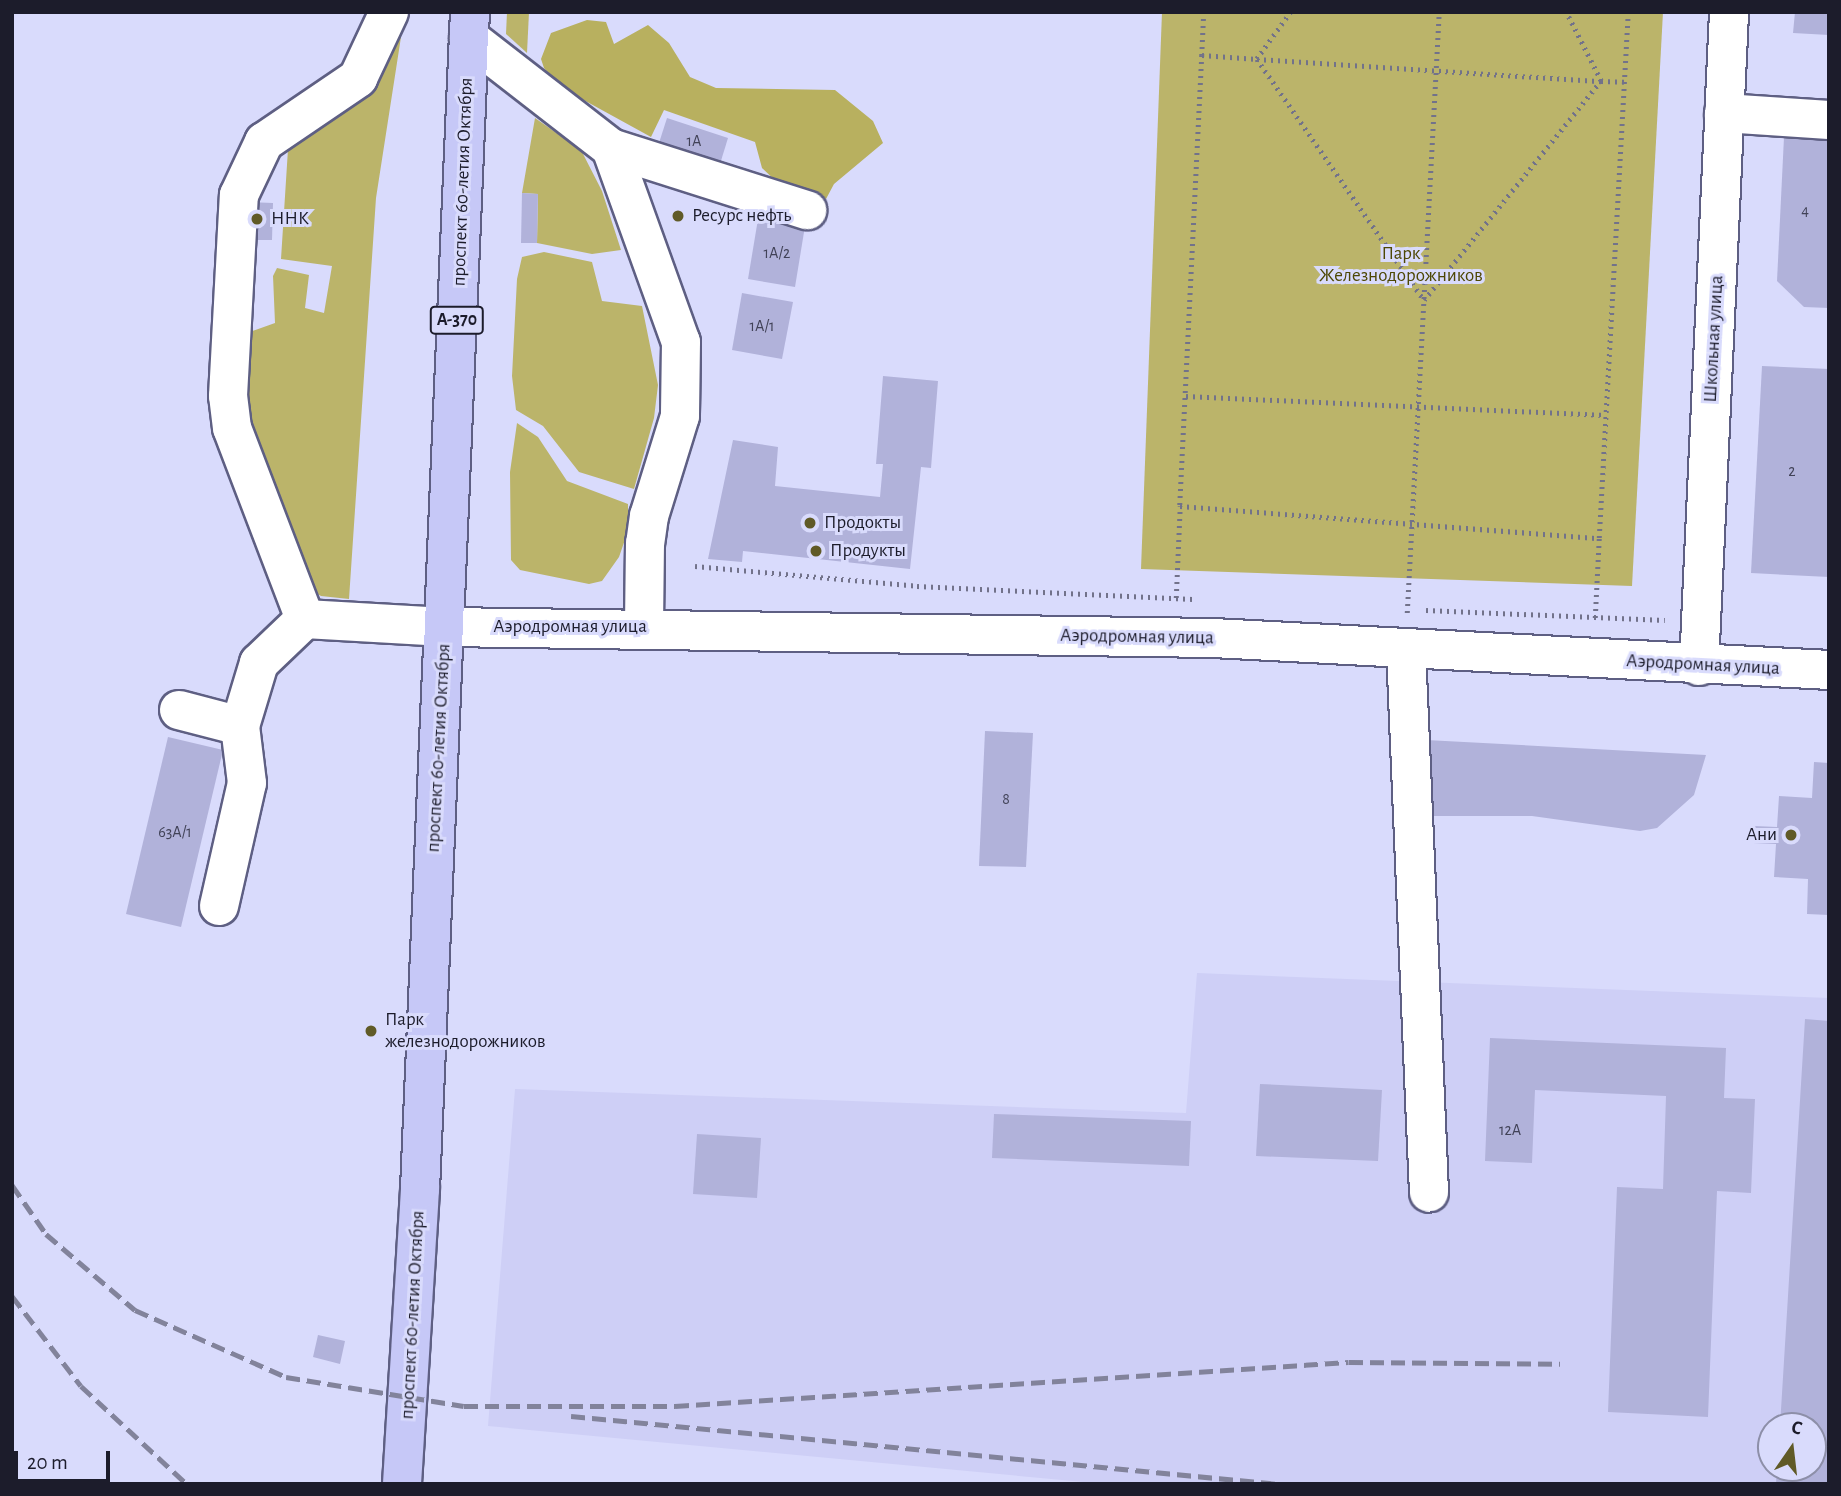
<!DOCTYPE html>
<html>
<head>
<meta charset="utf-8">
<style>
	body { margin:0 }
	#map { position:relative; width:1841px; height:1496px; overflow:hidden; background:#d9dbfc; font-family:"Alegreya Sans",sans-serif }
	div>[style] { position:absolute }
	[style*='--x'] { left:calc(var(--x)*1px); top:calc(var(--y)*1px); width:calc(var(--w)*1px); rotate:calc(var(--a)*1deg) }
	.built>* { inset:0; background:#cecff6 }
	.green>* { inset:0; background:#bbb46a }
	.forest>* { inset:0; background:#b8b05f }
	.building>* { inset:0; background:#b1b2da }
	.path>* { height:4.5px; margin-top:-2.25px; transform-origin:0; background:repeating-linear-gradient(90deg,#72728a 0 2px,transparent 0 7px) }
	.roads { filter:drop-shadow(2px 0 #5e5f83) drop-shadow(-2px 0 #5e5f83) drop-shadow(0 2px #5e5f83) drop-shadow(0 -2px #5e5f83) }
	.minor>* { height:38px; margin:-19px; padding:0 19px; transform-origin:19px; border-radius:19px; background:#fff }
	.highway>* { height:38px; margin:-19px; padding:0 19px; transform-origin:19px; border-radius:19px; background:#c6c8f7 }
	.rail>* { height:5px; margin-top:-2.5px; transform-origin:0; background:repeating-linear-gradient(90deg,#82839b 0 14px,transparent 0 21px) }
	.dots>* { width:19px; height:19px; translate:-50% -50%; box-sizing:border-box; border:4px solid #d9dbfc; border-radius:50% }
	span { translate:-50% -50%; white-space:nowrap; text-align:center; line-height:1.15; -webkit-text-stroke:6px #d9dbfc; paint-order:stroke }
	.number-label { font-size:16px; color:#414257 }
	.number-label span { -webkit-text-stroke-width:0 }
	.shield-label span { padding:2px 5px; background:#d9dbfc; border:2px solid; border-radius:5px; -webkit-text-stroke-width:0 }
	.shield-label { font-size:18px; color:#1c1c2b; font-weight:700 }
	.street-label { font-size:19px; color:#1c1c2b }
	.poi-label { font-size:19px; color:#1c1c2b }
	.left { translate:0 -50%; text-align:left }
	.right { translate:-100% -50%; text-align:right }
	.park-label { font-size:19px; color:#4d4704 }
	.frame { position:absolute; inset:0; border:14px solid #1c1c2b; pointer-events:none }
	.north { position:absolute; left:1757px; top:1412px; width:70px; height:70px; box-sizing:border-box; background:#d9dbfc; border:2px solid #8d8fa8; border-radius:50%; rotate:14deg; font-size:19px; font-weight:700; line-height:28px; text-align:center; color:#1c1c2b }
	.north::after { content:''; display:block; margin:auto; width:24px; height:32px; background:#605a27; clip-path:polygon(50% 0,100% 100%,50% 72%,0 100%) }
	.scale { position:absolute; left:14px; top:1451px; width:96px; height:32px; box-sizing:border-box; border:4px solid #1c1c2b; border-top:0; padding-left:9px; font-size:21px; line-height:24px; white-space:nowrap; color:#1c1c2b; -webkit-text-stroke:5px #d9dbfc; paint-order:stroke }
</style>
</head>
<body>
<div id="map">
	<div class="built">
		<i style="clip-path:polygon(evenodd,1197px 973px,1829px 998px,1829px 1484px,1105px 1484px,488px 1426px,515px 1089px,1186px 1113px,1197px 973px,1771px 1426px,1813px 1426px,1813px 1468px,1771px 1468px,1771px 1426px)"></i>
	</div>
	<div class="green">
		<i style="clip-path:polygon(507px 12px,529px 12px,527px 53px,506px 34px)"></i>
		<i style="clip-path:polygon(1162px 12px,1663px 12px,1632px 586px,1141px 569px)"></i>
		<i style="clip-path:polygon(398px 32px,401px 37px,376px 198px,349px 599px,321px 596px,311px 590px,244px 407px,244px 334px,275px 323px,273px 276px,277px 268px,309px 275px,305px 308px,324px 313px,332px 266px,281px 259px,288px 149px)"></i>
		<i style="clip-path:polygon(535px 118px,581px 150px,602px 191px,621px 250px,592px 254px,537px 243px,538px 194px,522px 193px)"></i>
		<i style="clip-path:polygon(544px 252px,592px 262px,602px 301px,642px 306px,658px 385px,654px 418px,634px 489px,579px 472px,543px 426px,516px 410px,512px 376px,517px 279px,522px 257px)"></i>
		<i style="clip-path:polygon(517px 423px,538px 437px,567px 481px,628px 504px,628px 531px,619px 557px,602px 581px,589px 584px,520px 570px,511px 560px,510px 472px)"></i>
	</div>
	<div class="forest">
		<i style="clip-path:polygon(587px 20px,606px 22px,614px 44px,648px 25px,669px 43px,690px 77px,716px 88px,835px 90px,873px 121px,883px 143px,834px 184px,826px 199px,778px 183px,762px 168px,755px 142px,664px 110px,651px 137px,560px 87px,544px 68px,541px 59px,551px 33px)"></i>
	</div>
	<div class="building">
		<i style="clip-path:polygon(1795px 12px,1829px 12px,1829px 35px,1793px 33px)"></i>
		<i style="clip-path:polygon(667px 118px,728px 138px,720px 164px,659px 143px)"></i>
		<i style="clip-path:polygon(1784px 137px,1829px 139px,1829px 308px,1804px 307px,1777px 281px)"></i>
		<i style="clip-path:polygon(522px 193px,538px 194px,537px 243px,521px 243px)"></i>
		<i style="clip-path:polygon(247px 202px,273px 203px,272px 240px,246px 240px)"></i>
		<i style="clip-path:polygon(758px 219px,805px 226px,795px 287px,748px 279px)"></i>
		<i style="clip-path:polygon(742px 293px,793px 302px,782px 359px,732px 350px)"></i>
		<i style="clip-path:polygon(1762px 366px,1829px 369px,1829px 577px,1751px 573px)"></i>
		<i style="clip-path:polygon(883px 376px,938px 381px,931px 468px,921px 467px,910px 569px,743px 551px,742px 562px,708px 559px,733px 440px,778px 447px,775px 486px,880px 497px,883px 464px,876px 464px)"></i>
		<i style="clip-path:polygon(985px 731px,1033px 733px,1026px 867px,979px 866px)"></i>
		<i style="clip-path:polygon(168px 737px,223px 750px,181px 927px,126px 914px)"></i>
		<i style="clip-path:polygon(1426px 740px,1706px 755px,1694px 795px,1657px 828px,1640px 831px,1532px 816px,1427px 816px)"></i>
		<i style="clip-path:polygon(1814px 762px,1829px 763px,1829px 915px,1807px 914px,1808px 879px,1774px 877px,1776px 844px,1753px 843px,1754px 826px,1777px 827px,1779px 796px,1812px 798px)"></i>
		<i style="clip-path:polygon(1805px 1019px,1829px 1021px,1829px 1484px,1776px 1484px,1777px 1468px,1813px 1468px,1813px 1426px,1780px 1426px)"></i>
		<i style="clip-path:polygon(1490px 1038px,1726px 1048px,1724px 1098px,1755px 1099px,1751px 1193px,1717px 1191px,1708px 1417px,1608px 1412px,1617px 1187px,1663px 1189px,1666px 1096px,1535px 1090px,1532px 1163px,1485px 1161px)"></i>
		<i style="clip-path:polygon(1260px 1084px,1382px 1090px,1378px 1161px,1256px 1156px)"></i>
		<i style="clip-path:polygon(994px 1114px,1191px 1121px,1189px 1166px,992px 1158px)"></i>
		<i style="clip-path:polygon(697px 1134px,761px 1138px,757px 1198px,693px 1194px)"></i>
		<i style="clip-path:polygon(318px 1335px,345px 1341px,340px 1364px,313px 1357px)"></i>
	</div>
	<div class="path">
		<i style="--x:1204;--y:12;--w:43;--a:92.7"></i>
		<i style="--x:1202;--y:55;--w:55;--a:4.2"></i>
		<i style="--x:1257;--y:59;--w:293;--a:55.3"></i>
		<i style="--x:1424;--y:300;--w:282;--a:-51.1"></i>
		<i style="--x:1601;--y:81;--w:23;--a:2"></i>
		<i style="--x:1291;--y:12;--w:58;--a:125.9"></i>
		<i style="--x:1257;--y:59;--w:345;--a:3.7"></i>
		<i style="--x:1601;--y:81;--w:77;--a:-116.9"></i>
		<i style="--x:1202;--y:55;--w:452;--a:92.8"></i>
		<i style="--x:1180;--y:506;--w:420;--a:4.4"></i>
		<i style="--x:1599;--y:538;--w:527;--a:-86.84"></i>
		<i style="--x:1186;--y:396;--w:420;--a:2.6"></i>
		<i style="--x:695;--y:566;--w:223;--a:5.1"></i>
		<i style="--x:917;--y:586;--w:276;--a:2.7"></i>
		<i style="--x:1176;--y:598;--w:92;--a:-87.5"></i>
		<i style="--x:1426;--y:610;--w:239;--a:2.4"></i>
		<i style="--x:1407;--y:613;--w:602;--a:-86.95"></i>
		<i style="--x:1595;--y:618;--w:80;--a:-87.1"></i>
	</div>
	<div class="roads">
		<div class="minor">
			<i style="--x:469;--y:38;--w:180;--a:37.8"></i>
			<i style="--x:611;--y:148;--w:206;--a:70.2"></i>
			<i style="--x:681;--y:342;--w:74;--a:90.8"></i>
			<i style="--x:680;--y:416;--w:105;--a:107.2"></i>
			<i style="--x:649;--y:516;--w:27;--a:98"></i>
			<i style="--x:645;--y:543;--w:84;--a:90.7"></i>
			<i style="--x:1724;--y:113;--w:105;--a:3.8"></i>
			<i style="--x:611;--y:148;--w:206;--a:17.6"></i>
			<i style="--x:305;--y:619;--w:204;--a:-110.9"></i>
			<i style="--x:232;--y:428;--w:32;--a:-97"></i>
			<i style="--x:228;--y:396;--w:201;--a:-86.9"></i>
			<i style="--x:239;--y:195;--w:59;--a:-64.7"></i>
			<i style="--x:264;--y:142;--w:114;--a:-34.2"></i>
			<i style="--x:358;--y:78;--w:73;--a:-64.8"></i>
			<i style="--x:1406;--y:649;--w:544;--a:87.58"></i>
			<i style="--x:1699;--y:666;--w:655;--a:-87.37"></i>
			<i style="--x:179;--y:710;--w:63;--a:14.7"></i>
			<i style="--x:219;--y:906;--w:126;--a:-77.2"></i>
			<i style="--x:247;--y:783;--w:57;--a:-97"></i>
			<i style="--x:240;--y:726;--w:66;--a:-73.2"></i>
			<i style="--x:259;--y:663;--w:64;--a:-43.7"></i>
			<i style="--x:305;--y:619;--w:140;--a:3.3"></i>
			<i style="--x:445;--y:627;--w:768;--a:0.82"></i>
			<i style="--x:1213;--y:638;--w:617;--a:2.97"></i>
		</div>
		<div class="highway">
			<i style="--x:402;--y:1484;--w:296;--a:-86.5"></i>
			<i style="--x:420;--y:1189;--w:1178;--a:-87.57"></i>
		</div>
	</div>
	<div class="rail">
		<i style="--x:12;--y:1185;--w:60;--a:55.2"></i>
		<i style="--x:46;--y:1234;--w:117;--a:40.5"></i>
		<i style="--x:135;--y:1310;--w:165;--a:23.9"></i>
		<i style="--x:286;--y:1377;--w:180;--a:9.3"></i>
		<i style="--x:464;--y:1406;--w:211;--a:0"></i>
		<i style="--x:675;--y:1406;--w:675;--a:-3.74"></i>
		<i style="--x:1349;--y:1362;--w:211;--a:0.5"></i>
		<i style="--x:12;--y:1296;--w:113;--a:52.5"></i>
		<i style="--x:81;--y:1386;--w:144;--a:42.8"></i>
		<i style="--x:571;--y:1416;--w:710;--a:5.49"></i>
	</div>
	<div class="dots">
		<i style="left:678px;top:216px;background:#605a27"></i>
		<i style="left:257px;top:219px;background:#605a27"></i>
		<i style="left:810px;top:523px;background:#605a27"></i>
		<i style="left:816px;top:551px;background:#605a27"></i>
		<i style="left:1791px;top:835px;background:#605a27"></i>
		<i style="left:371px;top:1031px;background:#605a27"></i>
	</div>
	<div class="number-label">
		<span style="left:694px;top:141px">1А</span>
		<span style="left:1805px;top:210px">4</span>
		<span style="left:777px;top:253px">1А/2</span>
		<span style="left:762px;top:326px">1А/1</span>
		<span style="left:1792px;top:471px">2</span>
		<span style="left:1006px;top:799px">8</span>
		<span style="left:175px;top:832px">63А/1</span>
		<span style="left:1510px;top:1130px">12А</span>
	</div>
	<div class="shield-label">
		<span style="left:457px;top:320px">А-370</span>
	</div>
	<div class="street-label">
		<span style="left:463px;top:182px;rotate:-88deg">проспект 60-летия Октября</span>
		<span style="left:1714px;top:339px;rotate:-87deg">Школьная улица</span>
		<span style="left:570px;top:627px">Аэродромная улица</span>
		<span style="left:1137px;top:637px;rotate:1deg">Аэродромная улица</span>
		<span style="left:1703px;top:665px;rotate:3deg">Аэродромная улица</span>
		<span style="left:439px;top:748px;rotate:-87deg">проспект 60-летия Октября</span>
		<span style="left:413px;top:1315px;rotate:-87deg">проспект 60-летия Октября</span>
	</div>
	<div class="poi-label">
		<span class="left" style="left:692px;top:216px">Ресурс нефть</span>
		<span class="left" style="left:271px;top:219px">ННК</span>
		<span class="left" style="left:824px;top:523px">Продокты</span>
		<span class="left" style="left:830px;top:551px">Продукты</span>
		<span class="right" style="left:1777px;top:835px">Ани</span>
		<span class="left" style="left:385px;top:1031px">Парк<br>железнодорожников</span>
	</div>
	<div class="park-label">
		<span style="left:1401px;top:265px">Парк<br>Железнодорожников</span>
	</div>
	<div class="frame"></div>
	<div class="north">С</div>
	<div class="scale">20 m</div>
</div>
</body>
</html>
